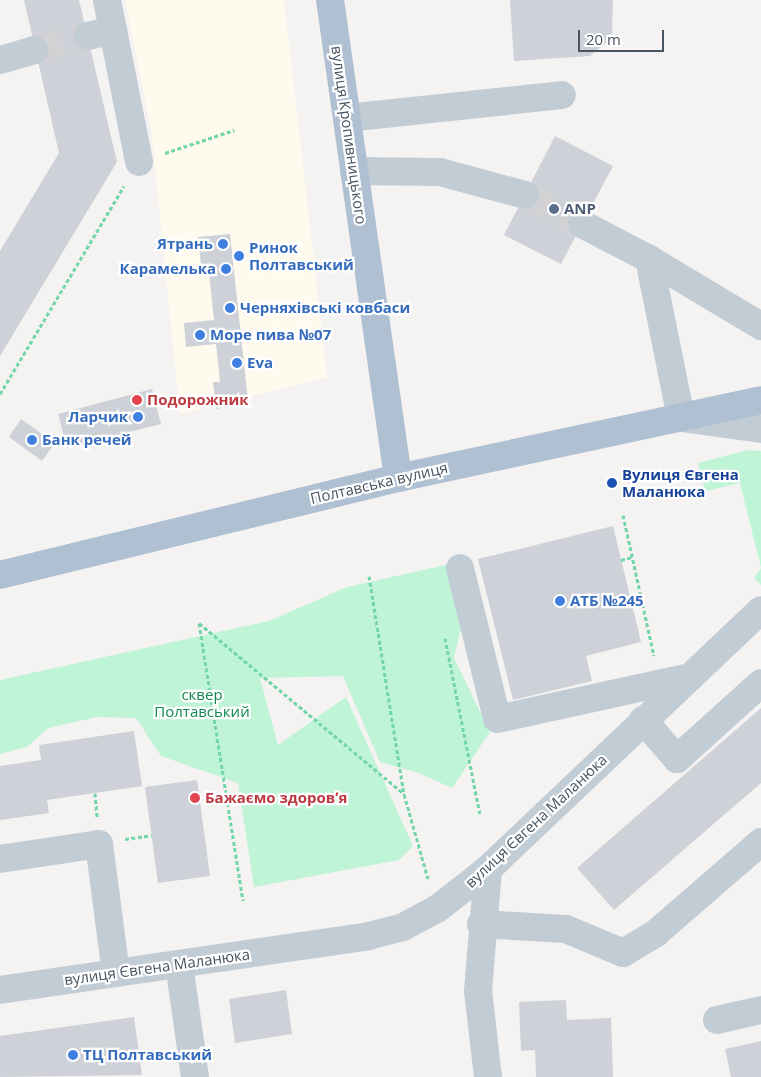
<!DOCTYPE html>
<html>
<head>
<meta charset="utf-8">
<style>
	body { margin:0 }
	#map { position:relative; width:761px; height:1077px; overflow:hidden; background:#f5f2f2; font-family:"Open Sans",sans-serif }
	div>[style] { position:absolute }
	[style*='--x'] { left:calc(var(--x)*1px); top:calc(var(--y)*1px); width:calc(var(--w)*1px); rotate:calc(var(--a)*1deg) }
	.commercial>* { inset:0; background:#fefaed }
	.green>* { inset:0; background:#bff4d6 }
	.building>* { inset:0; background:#ced1d8 }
	.minor-tunnel>* { height:28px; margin-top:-14px; transform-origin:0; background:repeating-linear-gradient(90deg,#d2d2d5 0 28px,transparent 0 42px) }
	.path>* { height:3px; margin-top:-1.5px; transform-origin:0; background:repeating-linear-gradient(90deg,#73d6aa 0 4px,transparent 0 6.5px) }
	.minor>* { height:28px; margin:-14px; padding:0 14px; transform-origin:14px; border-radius:14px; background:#c2ccd5 }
	.major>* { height:28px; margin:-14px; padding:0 14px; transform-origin:14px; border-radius:14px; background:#b0c0d3 }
	.dots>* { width:14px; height:14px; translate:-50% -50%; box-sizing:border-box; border:2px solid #fff; border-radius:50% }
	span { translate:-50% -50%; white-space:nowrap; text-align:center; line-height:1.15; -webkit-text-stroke:4.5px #fff; paint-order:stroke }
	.street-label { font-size:15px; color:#485462 }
	.service-label { font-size:15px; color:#4e5e75; font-weight:700 }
	.left { translate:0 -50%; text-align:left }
	.shop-label { font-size:15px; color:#366cbe; font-weight:700 }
	.right { translate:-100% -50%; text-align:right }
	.health-label { font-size:15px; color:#be3a42; font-weight:700 }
	.transit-label { font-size:15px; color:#164399; font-weight:700 }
	.park-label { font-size:15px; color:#0f8751 }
	.scale { position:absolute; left:578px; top:30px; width:86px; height:22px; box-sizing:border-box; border:2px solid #485462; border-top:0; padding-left:6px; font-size:15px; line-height:18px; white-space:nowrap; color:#485462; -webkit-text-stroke:4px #fff; paint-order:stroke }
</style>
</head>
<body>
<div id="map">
	<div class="commercial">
		<i style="clip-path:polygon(125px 0,284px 0,327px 377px,180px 414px,152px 136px)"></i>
	</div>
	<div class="green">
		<i style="clip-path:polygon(748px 450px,761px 451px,761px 585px,754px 578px,761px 568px,740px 483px,705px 491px,698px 463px)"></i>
		<i style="clip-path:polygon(450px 564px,461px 628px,454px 658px,490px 732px,452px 788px,419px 773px,380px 762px,343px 676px,260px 678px,278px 745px,346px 697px,413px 846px,399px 860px,254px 887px,238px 783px,161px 756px,136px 718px,97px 717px,48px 728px,27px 747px,0 754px,0 680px,269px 621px,347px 587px)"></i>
	</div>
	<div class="building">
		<i style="clip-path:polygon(24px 0,79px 0,117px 162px,0 356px,0 251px,59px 153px)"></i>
		<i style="clip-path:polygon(510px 0,613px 0,612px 33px,607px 42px,590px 56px,514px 61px)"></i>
		<i style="clip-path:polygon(555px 136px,613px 166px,561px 264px,504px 235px)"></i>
		<i style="clip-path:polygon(230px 234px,248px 401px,216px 409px,213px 382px,220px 382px,216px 344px,186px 347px,184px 323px,214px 320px,208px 264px,201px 265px,198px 237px)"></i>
		<i style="clip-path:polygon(152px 389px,161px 424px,67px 448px,58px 414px)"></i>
		<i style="clip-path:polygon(21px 419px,55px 443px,42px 461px,9px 437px)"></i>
		<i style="clip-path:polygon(613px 526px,641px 642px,586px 656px,592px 681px,513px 700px,478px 559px)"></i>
		<i style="clip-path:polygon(761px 708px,761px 783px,614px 910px,577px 868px)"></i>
		<i style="clip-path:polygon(134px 731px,142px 786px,47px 800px,49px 813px,0 820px,0 766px,41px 760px,39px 745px)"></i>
		<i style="clip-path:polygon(197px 780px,210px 876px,158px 883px,145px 787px)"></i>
		<i style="clip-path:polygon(286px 990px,292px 1034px,235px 1043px,229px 999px)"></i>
		<i style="clip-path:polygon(566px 1000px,567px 1020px,611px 1018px,613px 1077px,536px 1077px,535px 1050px,521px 1051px,519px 1002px)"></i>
		<i style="clip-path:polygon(134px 1017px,142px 1075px,0 1077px,0 1036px)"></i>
		<i style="clip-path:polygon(761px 1041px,761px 1077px,731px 1077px,725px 1049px)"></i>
	</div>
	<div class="minor-tunnel">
		<i style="--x:35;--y:50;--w:55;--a:-14.8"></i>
		<i style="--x:525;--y:195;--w:64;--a:27"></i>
	</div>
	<div class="path">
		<i style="--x:165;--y:153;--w:73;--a:-18.4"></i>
		<i style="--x:0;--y:394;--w:242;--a:-59.2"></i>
		<i style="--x:623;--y:515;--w:144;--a:77.6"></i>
		<i style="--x:621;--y:560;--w:11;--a:-15"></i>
		<i style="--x:369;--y:576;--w:221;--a:80.9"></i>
		<i style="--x:404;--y:794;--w:88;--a:74.2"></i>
		<i style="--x:199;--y:623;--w:281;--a:81"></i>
		<i style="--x:199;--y:623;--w:267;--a:39.8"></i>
		<i style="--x:445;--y:638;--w:179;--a:78.8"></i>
		<i style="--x:95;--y:793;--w:24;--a:85"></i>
		<i style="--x:125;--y:839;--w:27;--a:-8"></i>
	</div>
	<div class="minor">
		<i style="--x:107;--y:0;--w:165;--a:78.8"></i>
		<i style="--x:88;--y:36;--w:26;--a:-13"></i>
		<i style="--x:0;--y:60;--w:36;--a:-16"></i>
		<i style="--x:347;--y:118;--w:216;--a:-6.1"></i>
		<i style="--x:354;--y:171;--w:86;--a:0.7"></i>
		<i style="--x:440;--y:172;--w:88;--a:15.1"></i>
		<i style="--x:582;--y:224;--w:76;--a:27.6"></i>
		<i style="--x:649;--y:259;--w:131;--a:30.9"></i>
		<i style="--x:649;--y:259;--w:162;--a:78.6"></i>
		<i style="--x:681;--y:418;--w:81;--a:7.8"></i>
		<i style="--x:460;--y:568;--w:155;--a:76.2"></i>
		<i style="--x:497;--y:719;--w:198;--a:-12.3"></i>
		<i style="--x:643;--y:720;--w:52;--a:48.9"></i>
		<i style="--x:677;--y:759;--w:113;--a:-42.1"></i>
		<i style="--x:0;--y:859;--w:100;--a:-8.6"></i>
		<i style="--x:99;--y:844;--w:130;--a:82.5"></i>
		<i style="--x:481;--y:924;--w:85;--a:3.4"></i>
		<i style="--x:566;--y:929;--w:62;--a:22.8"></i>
		<i style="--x:623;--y:953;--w:39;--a:-31"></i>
		<i style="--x:656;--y:933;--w:139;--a:-40.9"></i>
		<i style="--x:179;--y:964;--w:114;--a:81.9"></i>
		<i style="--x:0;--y:990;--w:372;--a:-8.3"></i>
		<i style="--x:368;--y:936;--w:36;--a:-14"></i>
		<i style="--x:403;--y:927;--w:38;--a:-28"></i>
		<i style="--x:437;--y:909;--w:65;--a:-38.1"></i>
		<i style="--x:488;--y:869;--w:376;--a:-43.5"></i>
		<i style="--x:717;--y:1020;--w:45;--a:-12.8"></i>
		<i style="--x:488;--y:1077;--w:87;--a:-96.6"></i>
		<i style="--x:478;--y:991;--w:122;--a:-85.3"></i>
	</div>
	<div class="major">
		<i style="--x:330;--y:0;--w:483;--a:81.9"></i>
		<i style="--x:0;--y:575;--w:410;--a:-13.7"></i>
		<i style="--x:398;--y:478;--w:371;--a:-12.1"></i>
	</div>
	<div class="dots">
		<i style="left:554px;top:209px;background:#5c6f8a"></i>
		<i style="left:223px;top:244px;background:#3f7fe0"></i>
		<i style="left:239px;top:256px;background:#3f7fe0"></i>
		<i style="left:226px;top:269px;background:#3f7fe0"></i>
		<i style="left:230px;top:308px;background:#3f7fe0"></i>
		<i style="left:200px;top:335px;background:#3f7fe0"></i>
		<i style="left:237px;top:363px;background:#3f7fe0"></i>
		<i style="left:137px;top:400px;background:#e0444e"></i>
		<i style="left:138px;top:417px;background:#3f7fe0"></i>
		<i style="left:32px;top:440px;background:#3f7fe0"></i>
		<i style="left:612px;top:483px;background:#1a4fb4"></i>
		<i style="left:560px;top:601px;background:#3f7fe0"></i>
		<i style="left:195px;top:798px;background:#e0444e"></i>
		<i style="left:73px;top:1055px;background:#3f7fe0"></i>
	</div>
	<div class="street-label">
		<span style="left:349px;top:135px;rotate:82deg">вулиця Кропивницького</span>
		<span style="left:379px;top:483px;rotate:-13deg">Полтавська вулиця</span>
		<span style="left:536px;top:821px;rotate:-43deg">вулиця Євгена Маланюка</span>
		<span style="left:157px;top:967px;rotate:-8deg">вулиця Євгена Маланюка</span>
	</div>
	<div class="service-label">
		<span class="left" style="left:564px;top:209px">ANP</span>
	</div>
	<div class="shop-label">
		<span class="right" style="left:213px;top:244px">Ятрань</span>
		<span class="left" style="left:249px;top:256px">Ринок<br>Полтавський</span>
		<span class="right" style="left:216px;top:269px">Карамелька</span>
		<span class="left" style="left:240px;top:308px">Черняхівські ковбаси</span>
		<span class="left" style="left:210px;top:335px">Море пива №07</span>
		<span class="left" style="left:247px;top:363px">Eva</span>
		<span class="right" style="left:128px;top:417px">Ларчик</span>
		<span class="left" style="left:42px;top:440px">Банк речей</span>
		<span class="left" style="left:570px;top:601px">АТБ №245</span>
		<span class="left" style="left:83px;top:1055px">ТЦ Полтавський</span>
	</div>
	<div class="health-label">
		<span class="left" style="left:147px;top:400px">Подорожник</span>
		<span class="left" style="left:205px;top:798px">Бажаємо здоровʼя</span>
	</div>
	<div class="transit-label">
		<span class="left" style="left:622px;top:483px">Вулиця Євгена<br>Маланюка</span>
	</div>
	<div class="park-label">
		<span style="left:202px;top:703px">сквер<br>Полтавський</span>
	</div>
	<div class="scale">20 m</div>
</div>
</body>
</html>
